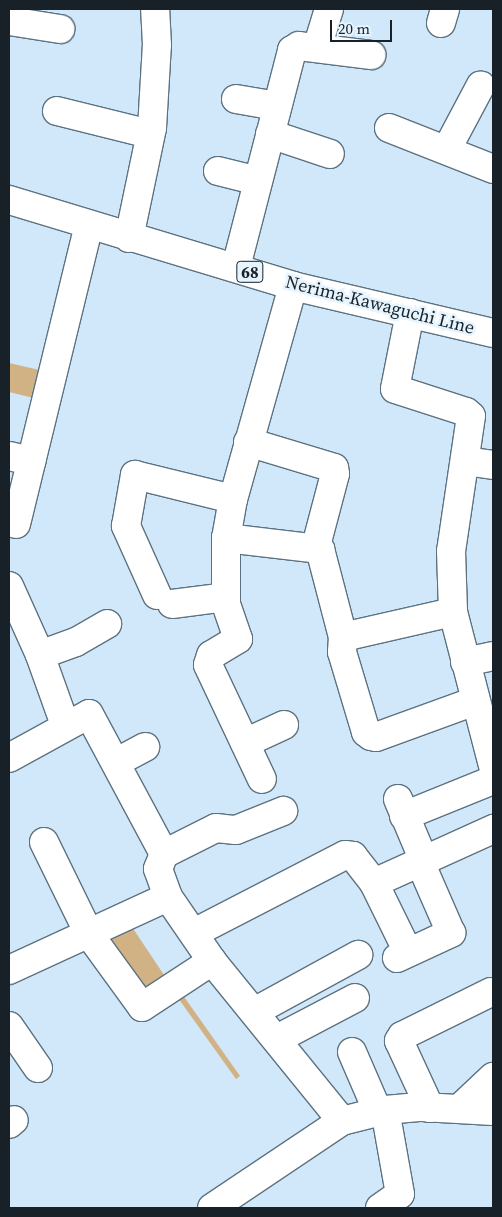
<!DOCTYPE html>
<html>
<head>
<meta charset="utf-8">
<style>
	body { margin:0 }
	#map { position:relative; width:502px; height:1217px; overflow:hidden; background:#d0e8f9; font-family:"Source Serif 4",serif }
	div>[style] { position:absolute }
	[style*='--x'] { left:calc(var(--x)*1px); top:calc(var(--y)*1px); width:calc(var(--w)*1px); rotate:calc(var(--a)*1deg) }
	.green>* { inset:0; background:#d1b285 }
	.roads { filter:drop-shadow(1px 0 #5d7281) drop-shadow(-1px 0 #5d7281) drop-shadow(0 1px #5d7281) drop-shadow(0 -1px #5d7281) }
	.minor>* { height:28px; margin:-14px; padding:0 14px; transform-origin:14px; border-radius:14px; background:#fff }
	.major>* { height:28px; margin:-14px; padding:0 14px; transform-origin:14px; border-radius:14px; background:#fff }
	span { translate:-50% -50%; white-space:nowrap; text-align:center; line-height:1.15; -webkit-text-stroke:5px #e5f4fe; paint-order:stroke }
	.shield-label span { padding:1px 4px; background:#e5f4fe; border:1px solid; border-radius:4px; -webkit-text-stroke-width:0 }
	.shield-label { font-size:16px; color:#182127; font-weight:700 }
	.street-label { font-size:18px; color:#182127 }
	.frame { position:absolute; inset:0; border:10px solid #182127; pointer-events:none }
	.scale { position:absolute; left:330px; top:20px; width:62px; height:22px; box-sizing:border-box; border:2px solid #182127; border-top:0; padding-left:6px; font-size:15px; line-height:18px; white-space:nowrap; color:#182127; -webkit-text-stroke:4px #e5f4fe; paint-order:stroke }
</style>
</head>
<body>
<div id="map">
	<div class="green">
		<i style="clip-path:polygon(9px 363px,44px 371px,38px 399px,9px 392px)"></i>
		<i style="clip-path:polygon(128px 921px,170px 984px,149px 999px,103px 932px)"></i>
		<i style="clip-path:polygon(180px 991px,240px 1076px,236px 1079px,178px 998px)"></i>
	</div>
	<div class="roads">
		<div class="minor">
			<i style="--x:9;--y:21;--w:52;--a:8.9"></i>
			<i style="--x:441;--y:23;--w:15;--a:-74"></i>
			<i style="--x:317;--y:48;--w:41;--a:-72.9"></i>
			<i style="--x:236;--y:99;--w:42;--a:9.7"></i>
			<i style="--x:57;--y:111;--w:96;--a:13.9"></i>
			<i style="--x:389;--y:128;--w:112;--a:21.5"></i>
			<i style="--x:270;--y:134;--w:63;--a:18.4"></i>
			<i style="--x:447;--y:149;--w:72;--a:-62"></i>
			<i style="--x:218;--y:171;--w:41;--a:14"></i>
			<i style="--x:129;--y:238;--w:112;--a:-78.2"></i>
			<i style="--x:152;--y:128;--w:83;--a:-86.6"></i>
			<i style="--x:157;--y:45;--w:36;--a:-93"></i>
			<i style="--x:236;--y:267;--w:224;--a:-75.5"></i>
			<i style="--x:292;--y:50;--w:8;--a:-30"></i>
			<i style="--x:299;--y:46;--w:73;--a:7.1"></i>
			<i style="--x:293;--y:286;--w:221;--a:105.7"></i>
			<i style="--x:233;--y:499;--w:40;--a:100"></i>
			<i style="--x:226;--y:538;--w:95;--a:6.7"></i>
			<i style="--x:320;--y:549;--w:91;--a:75.4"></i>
			<i style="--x:343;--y:637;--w:113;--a:-12.8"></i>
			<i style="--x:410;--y:313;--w:77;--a:101.2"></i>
			<i style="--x:395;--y:389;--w:75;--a:17.9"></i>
			<i style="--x:466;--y:412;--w:6;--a:39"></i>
			<i style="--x:471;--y:416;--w:136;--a:98.4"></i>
			<i style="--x:451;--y:551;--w:61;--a:88.1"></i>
			<i style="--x:453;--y:612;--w:159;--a:75.4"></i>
			<i style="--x:248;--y:442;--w:90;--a:16.8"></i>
			<i style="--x:334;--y:468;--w:6;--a:81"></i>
			<i style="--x:335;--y:474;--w:74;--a:104.8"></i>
			<i style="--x:9;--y:456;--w:23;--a:13"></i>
			<i style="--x:465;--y:461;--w:28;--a:8"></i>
			<i style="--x:16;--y:524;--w:308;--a:-76.3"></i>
			<i style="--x:226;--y:538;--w:66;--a:90"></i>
			<i style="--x:226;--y:604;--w:37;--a:71"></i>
			<i style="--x:238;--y:639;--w:31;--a:149"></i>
			<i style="--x:211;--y:655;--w:10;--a:107"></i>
			<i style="--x:208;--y:665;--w:126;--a:64.7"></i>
			<i style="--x:9;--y:586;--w:76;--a:65.8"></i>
			<i style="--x:40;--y:655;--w:74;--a:70.3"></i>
			<i style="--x:157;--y:595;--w:76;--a:-114.2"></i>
			<i style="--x:126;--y:526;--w:52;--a:-80"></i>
			<i style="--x:135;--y:475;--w:101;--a:13.8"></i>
			<i style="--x:172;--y:604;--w:54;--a:-7.4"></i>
			<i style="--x:343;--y:637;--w:15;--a:94"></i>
			<i style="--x:342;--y:652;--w:84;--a:73.3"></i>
			<i style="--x:366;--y:732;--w:6;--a:39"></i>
			<i style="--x:371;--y:736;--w:5;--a:11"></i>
			<i style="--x:376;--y:737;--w:105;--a:-20"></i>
			<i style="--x:40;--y:655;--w:38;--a:-20"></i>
			<i style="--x:76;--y:642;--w:36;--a:-30"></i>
			<i style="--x:465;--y:662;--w:29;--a:-12"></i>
			<i style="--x:245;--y:743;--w:43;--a:-24.8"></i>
			<i style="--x:9;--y:758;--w:91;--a:-28.8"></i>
			<i style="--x:89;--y:714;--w:159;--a:61.8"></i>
			<i style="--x:164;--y:854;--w:16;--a:112"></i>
			<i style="--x:158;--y:869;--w:30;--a:70"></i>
			<i style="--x:168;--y:897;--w:78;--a:55.5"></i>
			<i style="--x:212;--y:961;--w:206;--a:50.9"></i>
			<i style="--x:117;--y:762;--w:32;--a:-28"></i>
			<i style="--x:398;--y:799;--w:67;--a:67.2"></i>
			<i style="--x:404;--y:816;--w:96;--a:-22"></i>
			<i style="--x:44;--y:842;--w:102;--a:63.9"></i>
			<i style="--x:89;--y:934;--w:90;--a:54"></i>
			<i style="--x:142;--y:1007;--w:84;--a:-33.3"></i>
			<i style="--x:164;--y:854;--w:58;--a:-26.6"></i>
			<i style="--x:216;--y:828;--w:20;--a:6"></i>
			<i style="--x:236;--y:830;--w:51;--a:-22"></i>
			<i style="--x:374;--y:883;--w:77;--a:63.8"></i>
			<i style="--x:194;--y:933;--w:170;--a:-27.3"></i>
			<i style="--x:345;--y:855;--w:8;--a:7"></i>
			<i style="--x:353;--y:856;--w:34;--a:52"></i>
			<i style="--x:374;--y:883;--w:131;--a:-24.4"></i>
			<i style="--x:397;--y:958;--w:60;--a:-24.8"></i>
			<i style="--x:451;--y:933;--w:77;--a:-113.6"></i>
			<i style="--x:9;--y:970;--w:175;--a:-24.7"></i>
			<i style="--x:254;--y:1012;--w:119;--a:-28.7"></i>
			<i style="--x:9;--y:1026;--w:51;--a:55.4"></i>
			<i style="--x:277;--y:1039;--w:88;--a:-27.7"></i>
			<i style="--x:352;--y:1052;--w:65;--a:66.6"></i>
			<i style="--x:430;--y:1108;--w:74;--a:-114.8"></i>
			<i style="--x:399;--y:1041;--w:6;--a:-59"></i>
			<i style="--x:402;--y:1036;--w:99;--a:-26.3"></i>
			<i style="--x:459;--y:1109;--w:47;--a:-43.3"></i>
			<i style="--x:9;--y:1124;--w:6;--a:-39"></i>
			<i style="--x:212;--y:1208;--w:156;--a:-33.8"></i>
			<i style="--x:342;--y:1121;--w:44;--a:-14.3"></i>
			<i style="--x:385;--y:1110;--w:37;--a:-5"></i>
			<i style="--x:422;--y:1107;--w:71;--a:3.2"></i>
			<i style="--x:380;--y:1208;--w:24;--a:-35"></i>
			<i style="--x:400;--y:1194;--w:85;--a:-100.1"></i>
		</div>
		<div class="major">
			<i style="--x:9;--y:200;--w:297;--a:16.8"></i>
			<i style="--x:293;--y:286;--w:205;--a:13.2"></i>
		</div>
	</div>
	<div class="shield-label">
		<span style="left:250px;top:272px">68</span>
	</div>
	<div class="street-label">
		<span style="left:380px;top:305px;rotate:14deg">Nerima-Kawaguchi Line</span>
	</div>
	<div class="frame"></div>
	<div class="scale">20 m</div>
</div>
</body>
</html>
